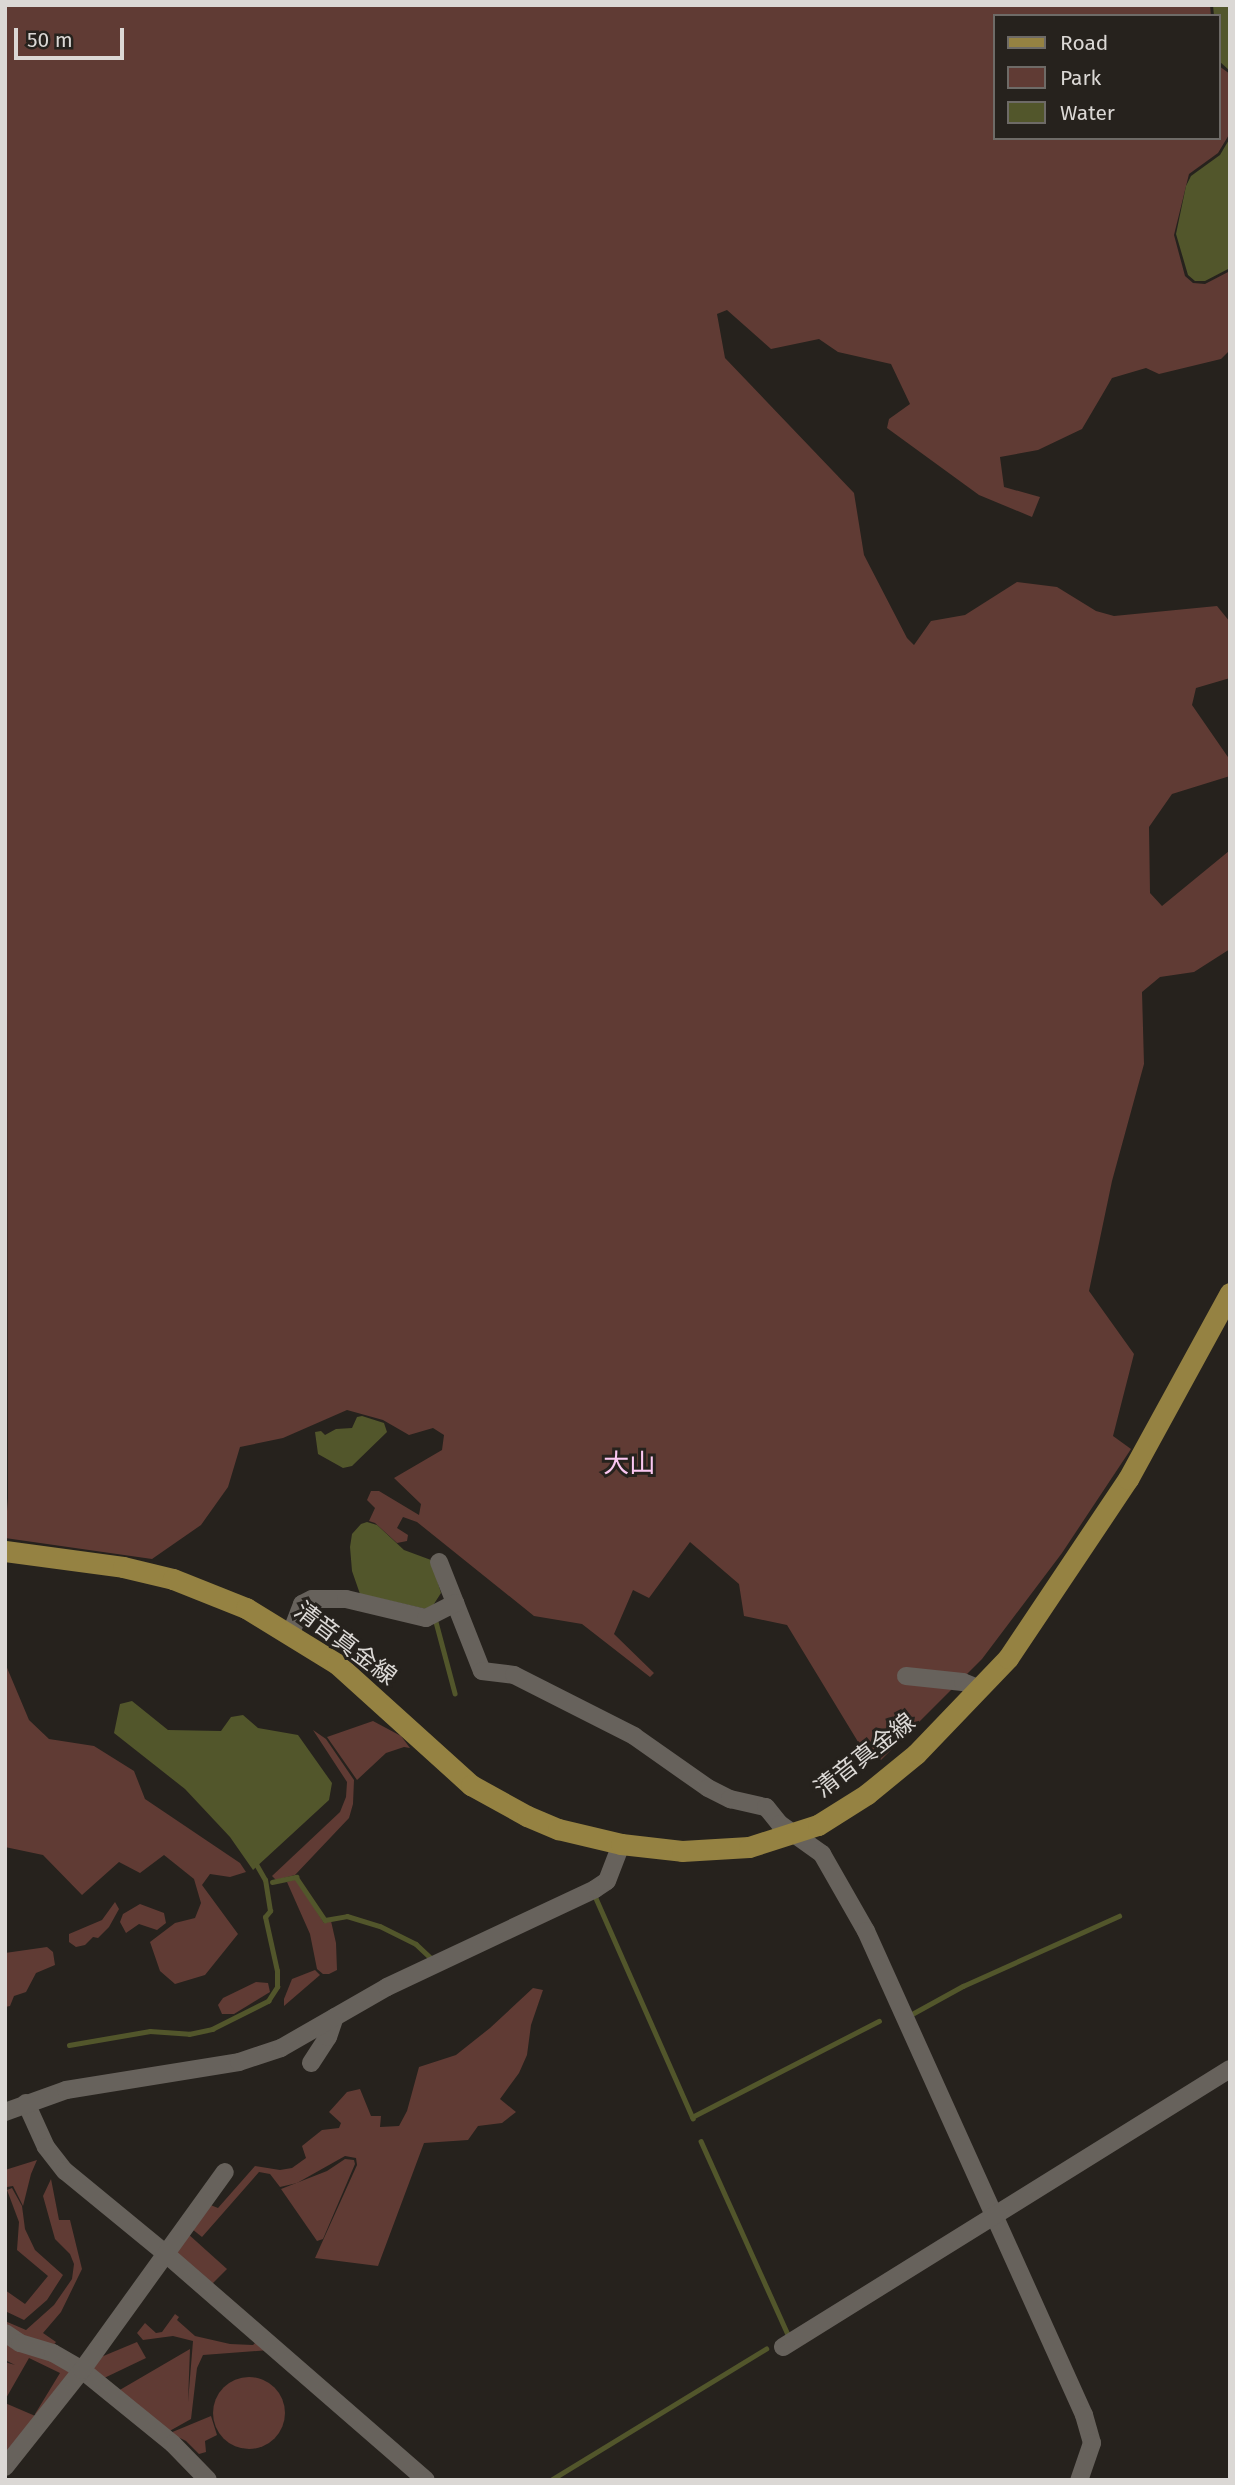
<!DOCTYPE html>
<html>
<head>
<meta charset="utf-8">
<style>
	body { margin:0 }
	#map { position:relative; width:1235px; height:2485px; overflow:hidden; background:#26221d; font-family:"Fira Sans","Noto Sans JP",sans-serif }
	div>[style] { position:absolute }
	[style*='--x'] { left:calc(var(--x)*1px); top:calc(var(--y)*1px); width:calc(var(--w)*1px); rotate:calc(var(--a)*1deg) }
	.green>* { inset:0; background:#603b34 }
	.round { border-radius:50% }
	.water>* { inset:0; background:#52562b }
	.stream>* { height:4.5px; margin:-2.25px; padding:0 2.25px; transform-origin:2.25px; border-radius:2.25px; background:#52562b }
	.minor>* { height:18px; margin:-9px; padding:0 9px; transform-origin:9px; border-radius:9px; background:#67625c }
	.major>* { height:21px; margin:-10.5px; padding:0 10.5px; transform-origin:10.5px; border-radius:10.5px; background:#958242 }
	span { translate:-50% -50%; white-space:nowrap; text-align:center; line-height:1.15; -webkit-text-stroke:6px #26221d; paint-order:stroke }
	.street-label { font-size:24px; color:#dbd8d5 }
	.neighbourhood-label { font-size:26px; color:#fac7f1 }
	.frame { position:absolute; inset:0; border:7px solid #dbd8d5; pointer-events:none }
	.legend { position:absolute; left:993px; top:14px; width:228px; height:126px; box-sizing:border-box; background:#26221d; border:2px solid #6e6b67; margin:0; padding:9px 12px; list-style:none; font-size:21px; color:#dbd8d5 }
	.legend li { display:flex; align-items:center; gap:14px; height:35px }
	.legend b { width:35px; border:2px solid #6e6b67 }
	.scale { position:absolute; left:14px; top:28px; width:110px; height:32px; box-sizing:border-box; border:4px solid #dbd8d5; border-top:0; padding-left:9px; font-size:21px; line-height:24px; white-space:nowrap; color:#dbd8d5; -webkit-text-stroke:5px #26221d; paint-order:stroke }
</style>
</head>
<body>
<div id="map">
	<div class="green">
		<i style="clip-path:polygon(5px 5px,1210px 5px,1211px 16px,995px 16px,995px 138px,1219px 138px,1219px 66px,1230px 74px,1230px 133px,1218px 153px,1189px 174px,1174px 235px,1185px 276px,1193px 283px,1205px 284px,1230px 271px,1230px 350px,1221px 359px,1159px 374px,1146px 368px,1112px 378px,1082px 429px,1038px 450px,1000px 457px,1004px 487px,1040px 497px,1032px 517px,979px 495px,887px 428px,889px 419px,910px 404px,891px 364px,838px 352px,819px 339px,771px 349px,727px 310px,717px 314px,725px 358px,854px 493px,864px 555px,907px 638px,914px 645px,931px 621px,965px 615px,1017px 582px,1057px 587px,1096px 611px,1114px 616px,1217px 606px,1230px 622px,1230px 678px,1196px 688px,1192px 705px,1230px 760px,1230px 776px,1172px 794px,1149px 827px,1150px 893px,1162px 906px,1229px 851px,1230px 949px,1194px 972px,1160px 977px,1142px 992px,1144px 1064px,1112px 1181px,1089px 1291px,1134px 1354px,1113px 1436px,1131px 1449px,1062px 1553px,982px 1659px,881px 1760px,863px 1750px,787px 1625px,744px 1616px,739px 1584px,690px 1542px,649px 1598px,633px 1590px,614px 1634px,654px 1673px,650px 1677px,582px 1624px,534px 1616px,417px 1522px,403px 1517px,397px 1528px,408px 1535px,407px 1541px,397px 1543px,375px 1523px,369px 1521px,375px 1508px,367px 1500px,371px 1491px,379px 1491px,419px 1515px,421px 1504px,394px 1478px,442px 1450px,444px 1435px,433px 1428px,409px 1435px,383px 1420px,347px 1410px,283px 1438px,240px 1447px,228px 1487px,201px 1525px,152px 1559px,5px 1538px,8px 1498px)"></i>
		<i style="clip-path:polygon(5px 1663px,29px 1720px,49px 1739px,94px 1746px,134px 1771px,145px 1799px,240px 1863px,246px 1872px,230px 1877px,210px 1874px,202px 1885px,238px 1934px,205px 1975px,175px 1984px,160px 1971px,150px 1942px,175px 1923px,195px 1918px,201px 1903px,194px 1879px,164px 1855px,140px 1873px,119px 1862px,82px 1895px,43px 1855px,5px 1847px)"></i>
		<i style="clip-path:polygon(373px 1721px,401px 1736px,410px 1748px,404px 1747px,386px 1753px,357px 1780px,327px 1737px)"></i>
		<i style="clip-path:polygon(313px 1730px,326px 1739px,354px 1780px,353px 1804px,349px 1818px,295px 1875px,276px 1880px,272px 1876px,340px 1812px,346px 1797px,347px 1782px)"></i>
		<i style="clip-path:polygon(296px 1879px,324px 1923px,331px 1921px,336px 1943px,337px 1970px,329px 1974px,323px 1974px,317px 1969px,310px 1934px,287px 1882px)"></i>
		<i style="clip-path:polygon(115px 1902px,119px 1909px,109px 1927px,98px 1938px,93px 1937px,85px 1945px,76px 1947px,69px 1942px,69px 1934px,102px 1920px)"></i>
		<i style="clip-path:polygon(140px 1904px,164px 1913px,166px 1923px,157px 1930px,139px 1924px,126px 1933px,120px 1922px,123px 1914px)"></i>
		<i style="clip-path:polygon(47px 1947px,53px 1952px,55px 1965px,36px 1973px,26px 1992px,14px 1996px,10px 2006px,5px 2007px,5px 1953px)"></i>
		<i style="clip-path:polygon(315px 1970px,320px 1975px,284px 2006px,284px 1999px,292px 1979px)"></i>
		<i style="clip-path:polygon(256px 1982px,268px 1983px,270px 1992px,234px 2014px,222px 2014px,218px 2005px,223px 1998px)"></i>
		<i style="clip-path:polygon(533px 1988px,543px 1990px,531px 2025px,527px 2055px,519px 2073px,500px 2099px,516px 2112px,502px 2123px,478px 2126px,468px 2140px,424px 2143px,378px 2266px,315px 2258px,357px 2165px,356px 2158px,345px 2156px,297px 2183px,280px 2187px,270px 2174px,259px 2172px,202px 2237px,192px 2229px,208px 2204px,218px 2208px,255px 2166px,280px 2170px,292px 2168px,306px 2158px,302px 2146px,322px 2130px,339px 2128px,341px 2123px,329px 2112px,347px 2092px,360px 2089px,371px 2116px,381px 2116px,380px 2127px,399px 2126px,407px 2111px,419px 2067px,456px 2055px,490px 2028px)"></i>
		<i style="clip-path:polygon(345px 2159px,354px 2160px,355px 2164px,323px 2239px,317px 2241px,281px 2189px,327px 2171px)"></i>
		<i style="clip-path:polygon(37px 2160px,31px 2174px,23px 2206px,13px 2186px,7px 2187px,5px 2170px)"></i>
		<i style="clip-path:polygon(51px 2179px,59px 2220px,70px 2220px,82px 2269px,61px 2312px,43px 2333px,56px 2342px,52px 2347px,28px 2341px,5px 2327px,5px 2321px,26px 2330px,54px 2305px,72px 2279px,74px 2264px,70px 2254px,55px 2239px,43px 2196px)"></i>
		<i style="clip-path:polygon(12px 2188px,22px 2206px,25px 2229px,35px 2250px,63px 2275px,47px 2300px,24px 2320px,5px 2311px,5px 2290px,25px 2304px,48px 2276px,17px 2250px,19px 2222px,7px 2190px)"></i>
		<i style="clip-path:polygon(187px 2233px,227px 2269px,210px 2286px,176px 2254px)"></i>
		<i style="clip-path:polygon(175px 2314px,179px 2317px,177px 2320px,195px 2336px,230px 2344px,253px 2345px,258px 2340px,269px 2350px,203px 2355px,197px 2368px,191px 2419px,166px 2433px,118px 2391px,190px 2349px,188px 2402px,193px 2341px,173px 2336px,143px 2340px,137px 2333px,145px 2323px,156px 2333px,162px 2332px)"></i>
		<i style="clip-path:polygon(5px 2338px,73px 2369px,41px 2417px,35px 2414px,60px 2373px,29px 2358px,5px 2400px,5px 2362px,15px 2365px,5px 2360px)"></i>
		<i style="clip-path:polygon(137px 2342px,146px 2358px,100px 2380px,89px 2370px,101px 2357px)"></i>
		<i class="round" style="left:213px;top:2377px;width:72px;height:72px"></i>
		<i style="clip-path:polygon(5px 2403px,40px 2418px,5px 2464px)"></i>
		<i style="clip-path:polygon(211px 2416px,217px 2435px,205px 2441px,206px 2452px,199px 2454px,186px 2441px,170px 2433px)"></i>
	</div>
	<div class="water">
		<i style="clip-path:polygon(1213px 5px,1230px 5px,1230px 71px,1219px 61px,1219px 16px,1214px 16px)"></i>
		<i style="clip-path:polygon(1230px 138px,1230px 268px,1205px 281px,1195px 281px,1188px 275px,1176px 234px,1186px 186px,1191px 176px,1220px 155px)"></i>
		<i style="clip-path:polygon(362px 1416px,384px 1423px,387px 1432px,352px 1466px,343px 1468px,318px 1454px,315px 1432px,321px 1431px,325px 1435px,336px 1429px,352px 1428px,357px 1417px)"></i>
		<i style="clip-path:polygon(367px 1522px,377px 1525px,404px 1550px,431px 1560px,441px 1593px,432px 1607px,426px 1609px,360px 1594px,352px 1571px,350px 1547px,352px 1534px,361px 1524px)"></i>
		<i style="clip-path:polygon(132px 1701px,168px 1730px,221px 1731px,231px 1717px,243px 1715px,258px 1728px,298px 1735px,332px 1783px,329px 1800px,253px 1870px,230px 1837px,185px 1789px,114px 1733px,120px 1704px)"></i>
	</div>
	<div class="stream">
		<i style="--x:435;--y:1618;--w:78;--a:75.1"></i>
		<i style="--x:272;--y:1882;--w:25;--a:-12"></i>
		<i style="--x:296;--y:1877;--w:52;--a:56"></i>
		<i style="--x:325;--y:1920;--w:22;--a:-10"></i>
		<i style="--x:347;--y:1916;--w:34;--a:17"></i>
		<i style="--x:380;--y:1926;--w:40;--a:26.6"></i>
		<i style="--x:416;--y:1944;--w:21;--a:43"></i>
		<i style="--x:595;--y:1896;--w:243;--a:66.2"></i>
		<i style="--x:912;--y:2014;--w:58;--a:-28.8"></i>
		<i style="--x:963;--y:1986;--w:171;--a:-24.2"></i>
		<i style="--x:69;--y:2045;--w:82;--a:-9.8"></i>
		<i style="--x:150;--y:2031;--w:39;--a:4"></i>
		<i style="--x:189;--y:2034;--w:24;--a:-12"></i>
		<i style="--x:212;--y:2029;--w:63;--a:-26.6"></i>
		<i style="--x:268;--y:2001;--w:17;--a:-57"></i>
		<i style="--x:277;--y:1987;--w:16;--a:-90"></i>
		<i style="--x:277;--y:1971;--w:55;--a:-102.5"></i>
		<i style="--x:265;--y:1917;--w:8;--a:-50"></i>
		<i style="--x:270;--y:1911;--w:31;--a:-99"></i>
		<i style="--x:265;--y:1880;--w:20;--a:-120"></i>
		<i style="--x:692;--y:2117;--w:210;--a:-27.2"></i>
		<i style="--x:701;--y:2141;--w:213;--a:65.8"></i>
		<i style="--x:551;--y:2480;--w:252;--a:-31.4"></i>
	</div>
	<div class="minor">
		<i style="--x:439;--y:1562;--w:117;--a:68.5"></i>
		<i style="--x:482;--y:1671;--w:32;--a:7"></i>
		<i style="--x:514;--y:1675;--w:135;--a:26.9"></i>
		<i style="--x:634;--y:1736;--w:90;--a:35.1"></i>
		<i style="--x:708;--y:1788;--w:25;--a:27"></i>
		<i style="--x:730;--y:1799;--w:37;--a:13"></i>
		<i style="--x:766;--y:1807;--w:22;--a:51"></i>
		<i style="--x:780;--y:1824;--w:52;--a:35.5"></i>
		<i style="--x:822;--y:1854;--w:89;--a:60.3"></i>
		<i style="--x:866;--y:1931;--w:531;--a:65.75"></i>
		<i style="--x:1084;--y:2415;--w:29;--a:74"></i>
		<i style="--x:1092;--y:2443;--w:39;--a:109"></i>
		<i style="--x:291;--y:1633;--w:31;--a:-69"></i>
		<i style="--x:302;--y:1604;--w:11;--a:-27"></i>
		<i style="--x:312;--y:1599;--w:34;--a:0"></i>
		<i style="--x:346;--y:1599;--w:82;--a:13.4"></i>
		<i style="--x:426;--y:1618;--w:33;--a:-27"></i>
		<i style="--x:906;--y:1676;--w:57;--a:6"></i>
		<i style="--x:963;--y:1682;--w:18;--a:22"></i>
		<i style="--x:311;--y:2063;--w:31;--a:-57"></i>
		<i style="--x:328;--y:2037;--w:21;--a:-71"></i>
		<i style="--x:26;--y:2103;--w:48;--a:65.6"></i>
		<i style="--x:46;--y:2147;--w:31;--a:52"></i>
		<i style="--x:65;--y:2171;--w:131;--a:39.4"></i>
		<i style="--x:166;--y:2254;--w:344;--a:41"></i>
		<i style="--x:5;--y:2112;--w:65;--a:-19.8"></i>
		<i style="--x:66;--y:2090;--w:175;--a:-9.2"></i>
		<i style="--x:239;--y:2062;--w:44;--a:-18.4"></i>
		<i style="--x:281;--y:2048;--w:122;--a:-29.9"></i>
		<i style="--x:387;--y:1987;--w:230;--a:-25.2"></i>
		<i style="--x:595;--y:1889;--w:14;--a:-34"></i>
		<i style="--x:607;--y:1881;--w:40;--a:-69"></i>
		<i style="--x:5;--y:2333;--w:18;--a:34"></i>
		<i style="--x:20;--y:2343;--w:34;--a:17"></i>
		<i style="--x:53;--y:2353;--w:34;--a:30"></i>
		<i style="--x:82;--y:2370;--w:117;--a:39.1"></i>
		<i style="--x:173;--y:2444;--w:50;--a:45.8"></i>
		<i style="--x:783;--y:2347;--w:526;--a:-31.88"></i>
		<i style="--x:5;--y:2467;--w:124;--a:-51.6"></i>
		<i style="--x:82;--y:2370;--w:244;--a:-54.2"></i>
	</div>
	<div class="major">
		<i style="--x:5;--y:1551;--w:119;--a:7.7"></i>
		<i style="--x:123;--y:1567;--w:51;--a:13.5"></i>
		<i style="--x:173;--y:1579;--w:79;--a:21.7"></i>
		<i style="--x:246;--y:1608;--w:107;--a:31.6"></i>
		<i style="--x:337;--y:1664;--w:181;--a:42.1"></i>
		<i style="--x:471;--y:1785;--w:64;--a:29"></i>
		<i style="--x:527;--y:1816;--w:34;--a:23"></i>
		<i style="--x:558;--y:1829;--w:65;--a:13.4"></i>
		<i style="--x:621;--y:1844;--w:61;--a:6.5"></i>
		<i style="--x:682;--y:1851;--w:67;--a:-3.4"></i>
		<i style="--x:749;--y:1847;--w:72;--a:-17.7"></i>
		<i style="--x:818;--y:1825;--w:58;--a:-32.3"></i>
		<i style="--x:867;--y:1794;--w:63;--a:-39.2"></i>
		<i style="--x:916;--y:1754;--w:133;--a:-46.2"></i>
		<i style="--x:1008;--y:1658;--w:216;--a:-56.2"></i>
		<i style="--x:1128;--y:1479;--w:212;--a:-61.3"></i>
	</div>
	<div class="street-label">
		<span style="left:345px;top:1644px;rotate:37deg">清音真金線</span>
		<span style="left:865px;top:1756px;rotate:-38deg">清音真金線</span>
	</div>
	<div class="neighbourhood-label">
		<span style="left:629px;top:1464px">大山</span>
	</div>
	<div class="frame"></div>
	<ul class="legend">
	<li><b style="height:9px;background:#958242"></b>Road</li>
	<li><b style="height:19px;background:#603b34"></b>Park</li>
	<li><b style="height:19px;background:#52562b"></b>Water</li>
	</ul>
	<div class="scale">50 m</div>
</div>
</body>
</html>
